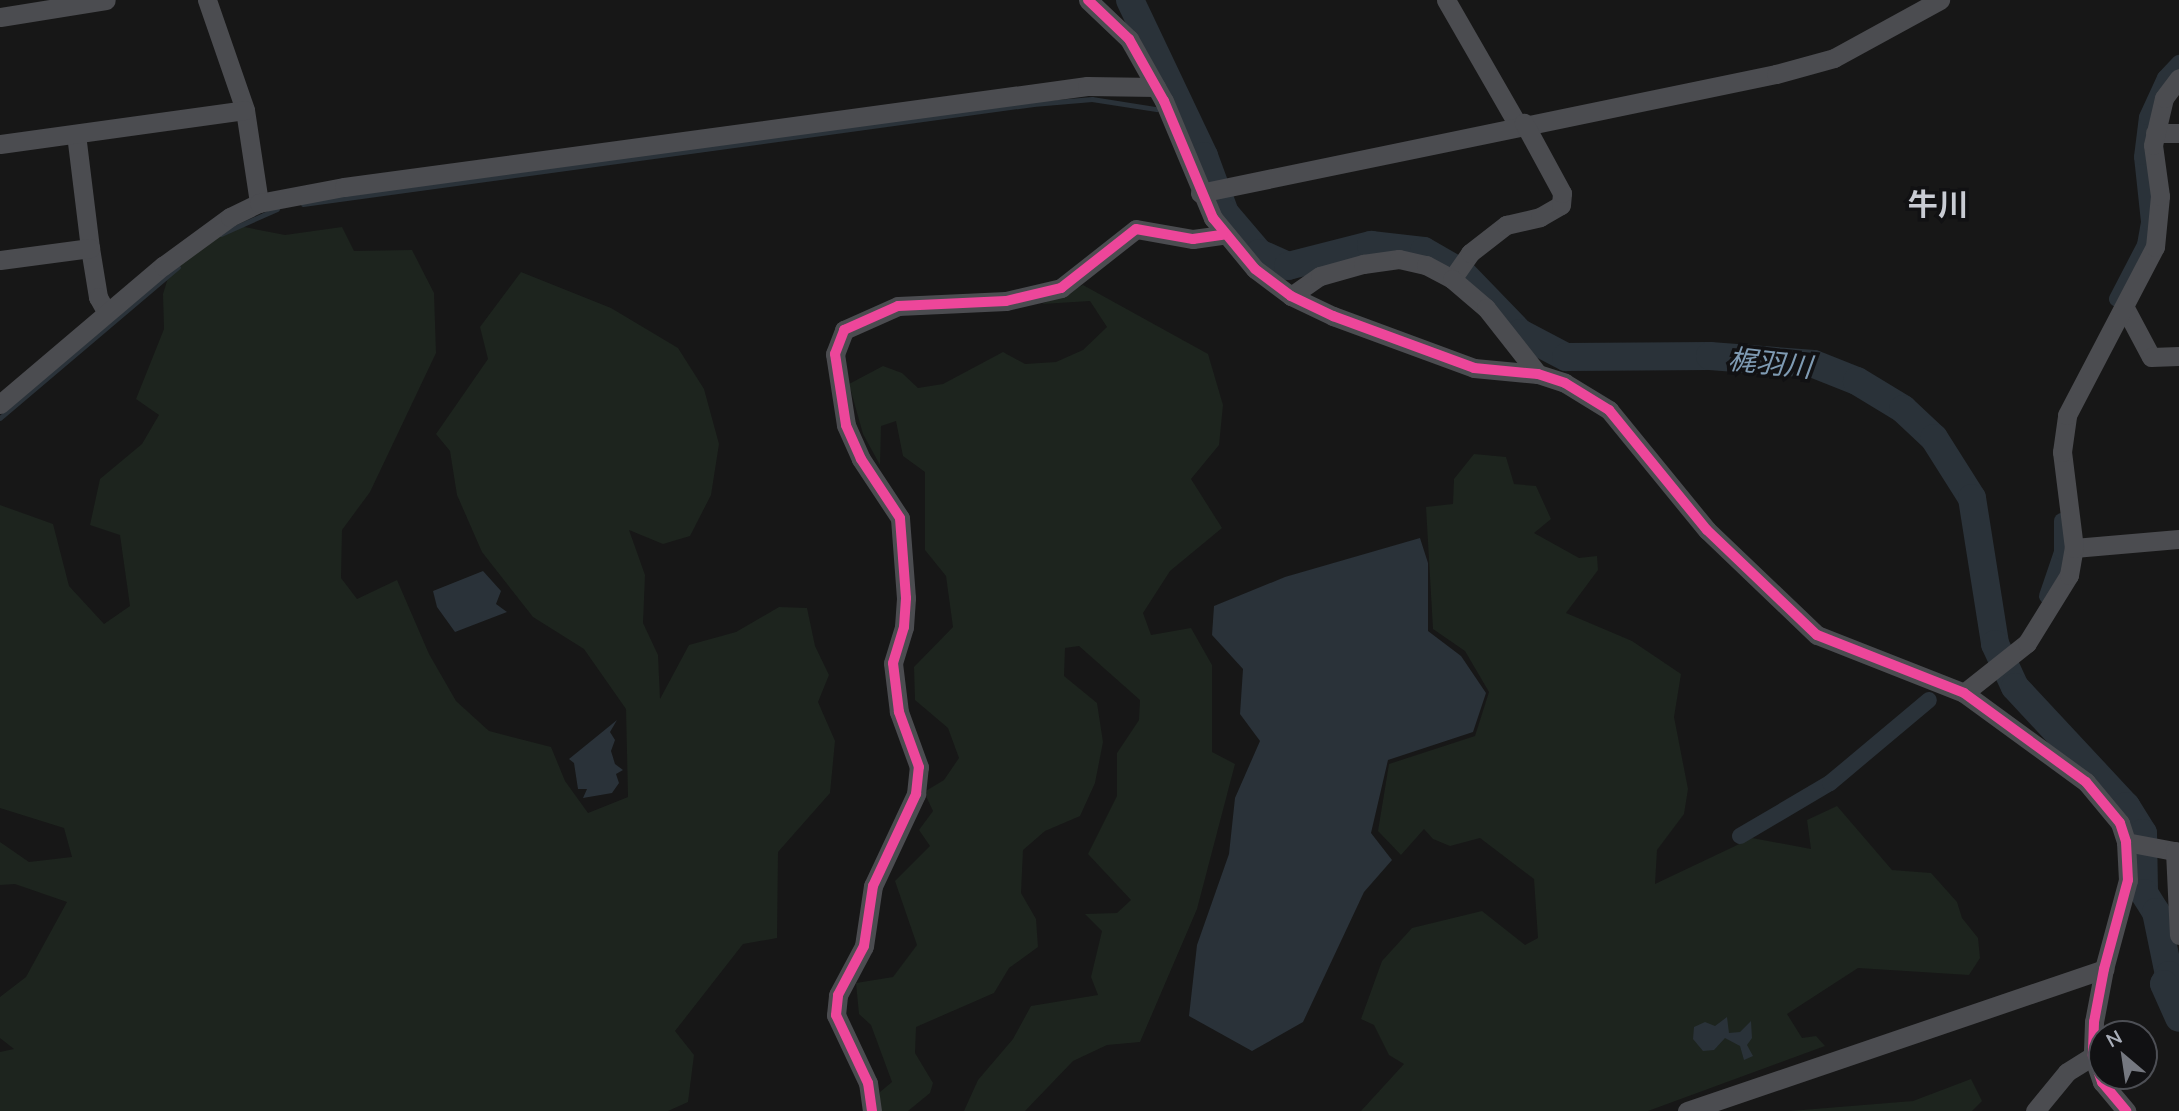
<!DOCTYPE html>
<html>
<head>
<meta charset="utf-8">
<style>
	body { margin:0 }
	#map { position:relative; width:2179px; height:1111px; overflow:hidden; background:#171717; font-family:Mulish,"Noto Sans JP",sans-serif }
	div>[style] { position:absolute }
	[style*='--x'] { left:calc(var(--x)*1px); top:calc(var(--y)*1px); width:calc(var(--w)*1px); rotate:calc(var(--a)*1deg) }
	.green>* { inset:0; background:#1d241e }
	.water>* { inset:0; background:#2a3239 }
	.stream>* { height:4.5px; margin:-2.25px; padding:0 2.25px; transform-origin:2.25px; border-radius:2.25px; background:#2a3239 }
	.canal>* { height:16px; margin:-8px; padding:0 8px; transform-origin:8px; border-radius:8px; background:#2a3239 }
	.river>* { height:28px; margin:-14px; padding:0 14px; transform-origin:14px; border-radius:14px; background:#2a3239 }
	.street>* { height:19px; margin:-9.5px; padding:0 9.5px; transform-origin:9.5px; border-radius:9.5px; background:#4b4c50 }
	.cycleway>* { height:10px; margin:-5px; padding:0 5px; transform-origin:5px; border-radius:5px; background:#ed469a }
	span { translate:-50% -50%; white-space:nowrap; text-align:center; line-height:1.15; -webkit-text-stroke:7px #111113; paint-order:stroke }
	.water-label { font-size:28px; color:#7f9bb3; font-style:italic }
	.quarter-label { font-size:30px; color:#c9ccd4; font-weight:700 }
	.north { position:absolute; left:2088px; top:1020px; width:70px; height:70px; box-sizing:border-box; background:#111113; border:2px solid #4d4f55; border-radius:50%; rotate:331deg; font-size:19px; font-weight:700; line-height:28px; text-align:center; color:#a8adb8 }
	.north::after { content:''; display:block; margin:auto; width:24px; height:32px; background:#757880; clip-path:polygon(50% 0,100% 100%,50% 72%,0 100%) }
</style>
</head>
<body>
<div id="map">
	<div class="green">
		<i style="clip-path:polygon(229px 224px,285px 235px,342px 227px,354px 251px,412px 250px,434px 293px,436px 353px,370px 492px,342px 530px,341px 578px,357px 599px,397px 580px,429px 654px,456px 701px,489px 731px,551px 747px,565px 781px,588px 813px,628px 797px,626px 709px,584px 649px,533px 617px,482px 552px,457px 495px,450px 451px,436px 434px,488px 359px,480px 327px,521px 272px,611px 308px,678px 348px,704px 389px,719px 444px,711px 495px,690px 536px,663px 544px,629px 530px,645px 575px,643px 623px,658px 655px,660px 699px,689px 645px,736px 632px,779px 607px,807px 608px,815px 646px,829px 675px,818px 702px,835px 741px,830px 793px,778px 852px,777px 938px,743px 944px,675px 1031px,694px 1055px,688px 1102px,668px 1111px,0 1111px,0 1052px,14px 1049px,0 1038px,0 997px,26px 977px,67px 902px,15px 884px,0 885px,0 842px,29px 862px,72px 857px,64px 828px,0 808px,0 505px,53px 524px,69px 586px,104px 624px,130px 606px,120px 535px,90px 525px,100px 479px,142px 444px,159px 415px,136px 399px,164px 329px,163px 294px,177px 249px)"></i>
		<i style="clip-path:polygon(1083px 285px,1208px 354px,1223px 405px,1219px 445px,1191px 479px,1222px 528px,1170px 571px,1143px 613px,1151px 635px,1191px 628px,1212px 665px,1212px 752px,1235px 764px,1197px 909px,1140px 1042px,1107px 1045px,1073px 1061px,1025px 1111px,964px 1111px,978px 1080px,1013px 1039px,1031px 1006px,1098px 995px,1091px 977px,1102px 931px,1085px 914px,1117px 913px,1131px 900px,1088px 854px,1117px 796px,1117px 753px,1139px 720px,1140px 700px,1079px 646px,1065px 648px,1064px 676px,1097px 703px,1103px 742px,1095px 783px,1080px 816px,1045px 831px,1023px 850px,1021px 893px,1036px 919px,1038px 947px,1009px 968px,994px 993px,916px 1027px,915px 1053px,933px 1083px,930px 1093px,908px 1111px,878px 1111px,880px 1092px,892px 1082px,871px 1025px,859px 1014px,856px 983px,893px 977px,917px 945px,895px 881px,930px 846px,919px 830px,933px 811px,924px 792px,944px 780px,959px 758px,948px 728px,915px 700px,914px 667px,953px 627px,946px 576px,925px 550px,925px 472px,903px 456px,896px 421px,881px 426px,880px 465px,863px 434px,849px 384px,883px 366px,902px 373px,918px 388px,943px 384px,1003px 352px,1025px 364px,1056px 362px,1083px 350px,1107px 327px,1090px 301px,1042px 304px)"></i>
		<i style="clip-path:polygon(1474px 454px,1506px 457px,1514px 484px,1536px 486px,1551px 519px,1534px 533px,1579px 558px,1597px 556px,1598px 570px,1566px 613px,1632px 641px,1681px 674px,1674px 717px,1688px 789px,1684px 814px,1657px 850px,1655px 884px,1752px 838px,1811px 849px,1807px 820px,1837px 806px,1892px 870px,1931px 873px,1957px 902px,1962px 918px,1978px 938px,1980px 958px,1969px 975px,1858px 968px,1787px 1014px,1802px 1038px,1816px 1036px,1825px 1046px,1648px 1111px,1361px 1111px,1404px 1064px,1389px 1055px,1374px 1025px,1361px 1019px,1382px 961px,1412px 928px,1482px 911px,1525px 945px,1538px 938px,1534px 879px,1480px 838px,1450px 846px,1433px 839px,1424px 829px,1401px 855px,1378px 831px,1389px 764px,1475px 736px,1489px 692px,1465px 651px,1433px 629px,1426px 507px,1453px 504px,1454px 479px)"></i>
		<i style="clip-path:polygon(1971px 1079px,1982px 1101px,1972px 1111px,1790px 1111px,1913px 1101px)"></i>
	</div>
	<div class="water">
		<i style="clip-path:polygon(1420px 538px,1428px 563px,1428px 631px,1461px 656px,1486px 693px,1473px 732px,1388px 760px,1371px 833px,1392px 860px,1364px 892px,1303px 1022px,1252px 1051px,1189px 1016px,1197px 945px,1229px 854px,1235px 798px,1260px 741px,1240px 714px,1243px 669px,1212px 635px,1214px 606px,1285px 577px)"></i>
		<i style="clip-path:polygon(483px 571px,501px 591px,496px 604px,507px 612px,455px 632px,437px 607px,433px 591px)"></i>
		<i style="clip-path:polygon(617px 720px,610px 732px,615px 740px,611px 751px,615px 764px,623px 770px,616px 774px,619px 783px,612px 793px,583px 798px,587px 789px,578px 789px,574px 763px,569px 759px)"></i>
		<i style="clip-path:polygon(1727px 1017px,1729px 1033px,1740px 1032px,1751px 1021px,1752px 1038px,1747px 1045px,1753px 1056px,1744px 1060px,1740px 1046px,1725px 1038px,1714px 1050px,1703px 1051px,1693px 1039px,1694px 1027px,1705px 1022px,1715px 1026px)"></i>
	</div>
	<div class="stream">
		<i style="--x:303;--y:204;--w:737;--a:-7.8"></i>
		<i style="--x:1033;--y:104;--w:59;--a:-4.8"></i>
		<i style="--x:1092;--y:99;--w:65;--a:8.9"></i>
		<i style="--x:221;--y:234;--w:61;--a:-24.1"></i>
		<i style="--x:0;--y:418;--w:233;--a:-40.3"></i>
	</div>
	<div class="canal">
		<i style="--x:2117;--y:299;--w:61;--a:-62.6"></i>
		<i style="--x:2145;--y:245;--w:23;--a:-80"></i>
		<i style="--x:2149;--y:222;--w:65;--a:-96.1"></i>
		<i style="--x:2142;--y:157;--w:40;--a:-82.9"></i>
		<i style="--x:2147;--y:117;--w:43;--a:-65.2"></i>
		<i style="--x:2165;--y:78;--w:21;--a:-47"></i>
		<i style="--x:2047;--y:596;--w:46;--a:-71.2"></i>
		<i style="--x:2062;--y:552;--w:31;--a:-90"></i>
		<i style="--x:1740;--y:836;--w:104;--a:-30.5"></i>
		<i style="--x:1830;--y:783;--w:129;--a:-40"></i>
	</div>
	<div class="river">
		<i style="--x:1130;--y:0;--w:173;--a:64.6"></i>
		<i style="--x:1204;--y:156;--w:61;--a:69.8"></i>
		<i style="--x:1225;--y:213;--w:52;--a:49.6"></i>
		<i style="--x:1259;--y:253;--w:32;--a:24"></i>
		<i style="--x:1288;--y:266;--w:86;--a:-14.2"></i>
		<i style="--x:1371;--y:245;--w:53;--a:6.5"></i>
		<i style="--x:1424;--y:251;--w:44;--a:30.1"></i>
		<i style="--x:1462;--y:273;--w:83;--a:46"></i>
		<i style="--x:1520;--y:333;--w:52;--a:27.6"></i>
		<i style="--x:1566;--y:357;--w:144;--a:-0.4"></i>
		<i style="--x:1710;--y:356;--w:104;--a:4.4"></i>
		<i style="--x:1814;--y:364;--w:46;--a:21.6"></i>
		<i style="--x:1857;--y:381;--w:54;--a:31.3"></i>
		<i style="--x:1903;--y:409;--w:42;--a:43.1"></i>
		<i style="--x:1934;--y:438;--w:71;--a:57.7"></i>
		<i style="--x:1972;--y:498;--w:148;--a:81"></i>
		<i style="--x:1995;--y:644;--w:47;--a:65.1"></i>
		<i style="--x:2015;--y:687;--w:163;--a:47"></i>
		<i style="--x:2126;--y:806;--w:32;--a:58"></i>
		<i style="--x:2143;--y:833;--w:60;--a:89"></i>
		<i style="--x:2144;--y:893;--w:22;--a:58"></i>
		<i style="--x:2156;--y:912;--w:64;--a:78.3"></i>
		<i style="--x:2169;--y:975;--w:10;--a:119"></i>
		<i style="--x:2164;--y:984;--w:37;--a:66"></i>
	</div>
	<div class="street">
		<i style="--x:207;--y:0;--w:116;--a:70.9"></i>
		<i style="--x:245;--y:110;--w:94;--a:81.4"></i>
		<i style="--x:1088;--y:0;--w:57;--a:43.6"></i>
		<i style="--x:1129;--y:39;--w:71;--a:60.6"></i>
		<i style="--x:1164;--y:101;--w:127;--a:67.3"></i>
		<i style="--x:1213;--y:218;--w:66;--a:50.5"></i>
		<i style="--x:1255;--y:269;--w:45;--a:36.9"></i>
		<i style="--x:1291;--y:296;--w:47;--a:25.5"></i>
		<i style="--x:1333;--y:316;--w:150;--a:20.2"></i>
		<i style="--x:1474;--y:368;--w:64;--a:5.4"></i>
		<i style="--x:1538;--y:374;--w:28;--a:18"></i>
		<i style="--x:1565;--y:383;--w:52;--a:31.5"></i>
		<i style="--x:1609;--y:410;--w:155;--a:50.8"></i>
		<i style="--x:1707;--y:530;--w:152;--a:43.7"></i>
		<i style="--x:1817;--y:635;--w:158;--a:21.5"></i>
		<i style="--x:1964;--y:693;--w:151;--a:36.1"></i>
		<i style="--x:2086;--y:782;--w:53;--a:50.3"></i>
		<i style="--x:2120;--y:823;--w:20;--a:72"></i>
		<i style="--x:2126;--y:842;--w:38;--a:87"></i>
		<i style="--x:2128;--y:880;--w:92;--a:105.1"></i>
		<i style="--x:2104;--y:969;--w:54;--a:100.7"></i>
		<i style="--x:2094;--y:1022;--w:34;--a:92"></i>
		<i style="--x:2093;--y:1056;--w:28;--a:71"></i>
		<i style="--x:2102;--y:1082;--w:38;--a:50"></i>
		<i style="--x:1446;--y:0;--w:144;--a:60.1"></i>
		<i style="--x:0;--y:17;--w:107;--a:-9.1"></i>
		<i style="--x:2155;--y:133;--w:24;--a:0"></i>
		<i style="--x:76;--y:134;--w:115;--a:83"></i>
		<i style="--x:90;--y:248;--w:50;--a:80.7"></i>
		<i style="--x:98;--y:297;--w:18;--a:61"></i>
		<i style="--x:0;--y:144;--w:247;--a:-7.9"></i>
		<i style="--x:1200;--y:193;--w:588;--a:-11.67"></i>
		<i style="--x:1776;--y:74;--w:60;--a:-15.4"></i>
		<i style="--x:1834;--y:58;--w:121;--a:-28.7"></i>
		<i style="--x:0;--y:260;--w:91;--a:-7.6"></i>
		<i style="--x:1452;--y:279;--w:32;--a:-55"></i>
		<i style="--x:1470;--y:253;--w:46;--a:-37.9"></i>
		<i style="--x:1506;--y:225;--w:35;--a:-13"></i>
		<i style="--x:1540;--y:217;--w:24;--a:-30"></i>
		<i style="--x:1561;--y:205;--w:12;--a:-85"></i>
		<i style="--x:1562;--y:193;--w:80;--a:-118.5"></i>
		<i style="--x:1291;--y:296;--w:35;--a:-35"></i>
		<i style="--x:1320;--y:276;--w:45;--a:-15.6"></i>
		<i style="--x:1363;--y:264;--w:36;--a:-8"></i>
		<i style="--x:1399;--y:259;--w:28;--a:13"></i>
		<i style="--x:1426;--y:265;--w:30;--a:28"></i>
		<i style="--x:1452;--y:279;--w:45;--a:40.5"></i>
		<i style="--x:1486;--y:308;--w:84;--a:51.8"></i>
		<i style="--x:2125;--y:308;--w:55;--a:62"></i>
		<i style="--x:2151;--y:357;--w:28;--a:-2"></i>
		<i style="--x:0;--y:404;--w:214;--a:-40.3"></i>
		<i style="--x:163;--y:266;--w:83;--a:-36.2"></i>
		<i style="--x:230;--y:217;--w:32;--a:-26"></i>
		<i style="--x:259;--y:203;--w:86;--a:-10.7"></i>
		<i style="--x:344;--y:187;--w:750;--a:-7.74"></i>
		<i style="--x:1087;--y:86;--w:69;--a:0.8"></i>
		<i style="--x:2074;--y:548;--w:105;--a:-4.9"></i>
		<i style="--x:1964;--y:693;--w:80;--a:-38.4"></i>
		<i style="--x:2027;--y:643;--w:80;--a:-58.3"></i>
		<i style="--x:2069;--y:575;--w:27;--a:-80"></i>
		<i style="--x:2074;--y:548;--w:97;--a:-97.1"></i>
		<i style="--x:2062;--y:452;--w:37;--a:-82"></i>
		<i style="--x:2067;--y:415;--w:190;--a:-62.4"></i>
		<i style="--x:2155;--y:247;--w:51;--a:-84.4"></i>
		<i style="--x:2160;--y:196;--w:51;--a:-97.8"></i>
		<i style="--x:2153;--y:145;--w:48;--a:-76.8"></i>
		<i style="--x:2164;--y:98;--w:25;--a:-53"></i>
		<i style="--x:2126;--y:842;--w:54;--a:10.7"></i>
		<i style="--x:2175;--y:851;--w:84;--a:87.3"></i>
		<i style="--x:872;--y:1111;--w:28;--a:-98"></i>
		<i style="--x:868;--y:1083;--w:75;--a:-115.2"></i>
		<i style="--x:836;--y:1015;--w:20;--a:-84"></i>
		<i style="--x:838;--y:995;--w:55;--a:-62"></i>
		<i style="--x:864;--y:946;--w:61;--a:-81.5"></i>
		<i style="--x:873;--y:886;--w:102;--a:-64.9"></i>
		<i style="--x:916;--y:794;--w:27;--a:-84"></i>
		<i style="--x:919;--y:767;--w:59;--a:-110"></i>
		<i style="--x:899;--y:712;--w:49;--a:-97"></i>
		<i style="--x:893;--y:663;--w:38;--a:-73"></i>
		<i style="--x:904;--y:627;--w:29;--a:-86"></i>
		<i style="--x:906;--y:598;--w:80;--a:-94.3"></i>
		<i style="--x:900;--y:518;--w:71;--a:-123.5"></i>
		<i style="--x:861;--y:459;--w:37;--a:-114"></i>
		<i style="--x:846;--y:425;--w:72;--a:-98.8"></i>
		<i style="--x:835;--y:354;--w:26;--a:-69"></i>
		<i style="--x:844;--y:330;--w:59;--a:-24"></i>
		<i style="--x:898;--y:306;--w:108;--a:-2.7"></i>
		<i style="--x:1006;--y:301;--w:57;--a:-13.3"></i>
		<i style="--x:1061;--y:288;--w:95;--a:-38.2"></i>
		<i style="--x:1136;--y:229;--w:58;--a:10"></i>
		<i style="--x:1193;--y:239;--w:30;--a:-8"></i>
		<i style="--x:1687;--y:1111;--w:441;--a:-18.8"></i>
		<i style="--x:2035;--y:1111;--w:50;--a:-50.6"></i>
		<i style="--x:2067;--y:1072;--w:31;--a:-32"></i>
	</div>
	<div class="cycleway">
		<i style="--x:1088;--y:0;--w:57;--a:43.6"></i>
		<i style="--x:1129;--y:39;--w:71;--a:60.6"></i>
		<i style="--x:1164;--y:101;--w:127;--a:67.3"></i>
		<i style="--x:1213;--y:218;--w:66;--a:50.5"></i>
		<i style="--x:1255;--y:269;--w:45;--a:36.9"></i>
		<i style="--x:1291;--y:296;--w:47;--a:25.5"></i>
		<i style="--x:1333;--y:316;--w:150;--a:20.2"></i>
		<i style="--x:1474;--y:368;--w:64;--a:5.4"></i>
		<i style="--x:1538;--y:374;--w:28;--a:18"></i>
		<i style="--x:1565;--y:383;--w:52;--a:31.5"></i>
		<i style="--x:1609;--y:410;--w:155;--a:50.8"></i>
		<i style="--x:1707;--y:530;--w:152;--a:43.7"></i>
		<i style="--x:1817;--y:635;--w:158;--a:21.5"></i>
		<i style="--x:1964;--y:693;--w:151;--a:36.1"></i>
		<i style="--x:2086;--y:782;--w:53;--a:50.3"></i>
		<i style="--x:2120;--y:823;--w:20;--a:72"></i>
		<i style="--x:2126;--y:842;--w:38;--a:87"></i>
		<i style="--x:2128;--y:880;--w:92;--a:105.1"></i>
		<i style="--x:2104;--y:969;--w:54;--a:100.7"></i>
		<i style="--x:2094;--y:1022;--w:34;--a:92"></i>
		<i style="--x:2093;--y:1056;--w:28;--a:71"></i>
		<i style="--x:2102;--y:1082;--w:38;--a:50"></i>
		<i style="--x:872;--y:1111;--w:28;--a:-98"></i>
		<i style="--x:868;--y:1083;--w:75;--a:-115.2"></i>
		<i style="--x:836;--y:1015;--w:20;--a:-84"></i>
		<i style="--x:838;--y:995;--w:55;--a:-62"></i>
		<i style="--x:864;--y:946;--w:61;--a:-81.5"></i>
		<i style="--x:873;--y:886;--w:102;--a:-64.9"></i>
		<i style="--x:916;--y:794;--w:27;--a:-84"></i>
		<i style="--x:919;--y:767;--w:59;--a:-110"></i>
		<i style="--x:899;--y:712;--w:49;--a:-97"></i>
		<i style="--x:893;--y:663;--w:38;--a:-73"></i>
		<i style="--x:904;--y:627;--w:29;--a:-86"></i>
		<i style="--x:906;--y:598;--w:80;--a:-94.3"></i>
		<i style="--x:900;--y:518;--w:71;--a:-123.5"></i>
		<i style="--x:861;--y:459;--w:37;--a:-114"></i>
		<i style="--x:846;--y:425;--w:72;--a:-98.8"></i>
		<i style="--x:835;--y:354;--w:26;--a:-69"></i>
		<i style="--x:844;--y:330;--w:59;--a:-24"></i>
		<i style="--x:898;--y:306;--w:108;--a:-2.7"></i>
		<i style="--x:1006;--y:301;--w:57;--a:-13.3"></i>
		<i style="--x:1061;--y:288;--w:95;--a:-38.2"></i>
		<i style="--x:1136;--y:229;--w:58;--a:10"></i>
		<i style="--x:1193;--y:239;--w:30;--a:-8"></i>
	</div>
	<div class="water-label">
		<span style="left:1770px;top:363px;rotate:6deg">梶羽川</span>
	</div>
	<div class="quarter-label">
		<span style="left:1938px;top:204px">牛川</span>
	</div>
	<div class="north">N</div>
</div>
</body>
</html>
